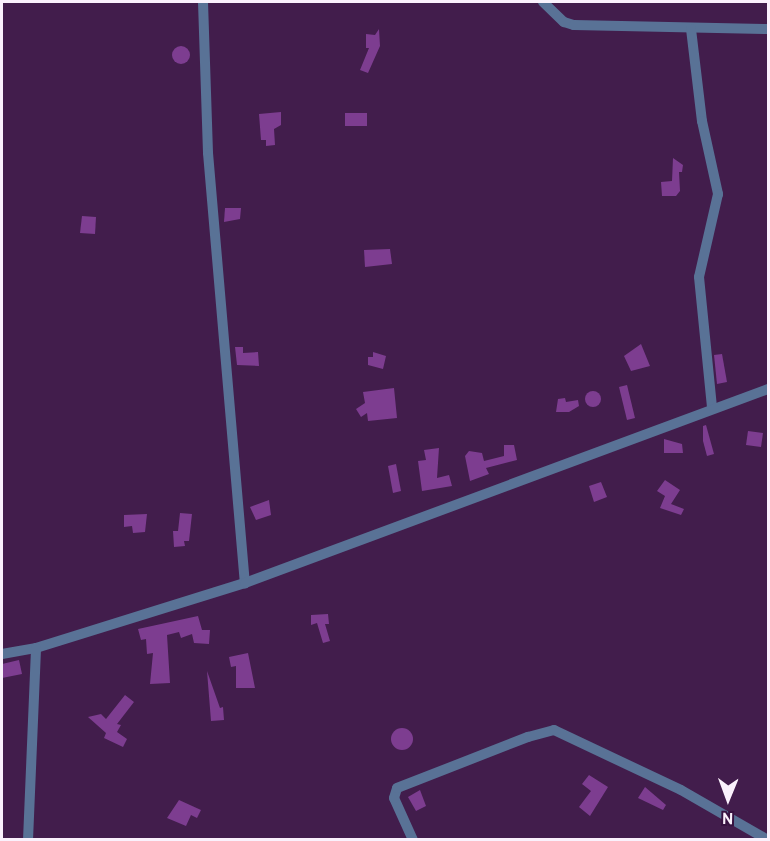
<!DOCTYPE html>
<html>
<head>
<meta charset="utf-8">
<style>
	body { margin:0 }
	#map { position:relative; width:770px; height:841px; overflow:hidden; background:#421d4c; font-family:Overpass,sans-serif }
	div>[style] { position:absolute }
	[style*='--x'] { left:calc(var(--x)*1px); top:calc(var(--y)*1px); width:calc(var(--w)*1px); rotate:calc(var(--a)*1deg) }
	.building>* { inset:0; background:#7d3d90 }
	.round { border-radius:50% }
	.minor>* { height:10px; margin:-5px; padding:0 5px; transform-origin:5px; border-radius:5px; background:#597296 }
	span { translate:-50% -50%; white-space:nowrap; text-align:center; line-height:1.15; -webkit-text-stroke:5px #371241; paint-order:stroke }
	.frame { position:absolute; inset:0; border:3px solid #faf1fc; pointer-events:none }
	.north { position:absolute; left:698px; top:769px; width:60px; height:60px; -webkit-text-stroke:4px #371241; paint-order:stroke; rotate:181deg; font-size:16px; font-weight:700; line-height:24px; text-align:center; color:#faf1fc }
	.north::after { content:''; display:block; margin:auto; width:21px; height:27px; background:#faf1fc; clip-path:polygon(50% 0,100% 100%,50% 72%,0 100%) }
</style>
</head>
<body>
<div id="map">
	<div class="building">
		<i style="clip-path:polygon(379px 29px,380px 46px,368px 73px,360px 70px,369px 48px,366px 48px,366px 34px,375px 35px)"></i>
		<i class="round" style="left:172px;top:46px;width:18px;height:18px"></i>
		<i style="clip-path:polygon(281px 112px,281px 125px,274px 129px,275px 145px,266px 146px,266px 140px,261px 140px,259px 114px)"></i>
		<i style="clip-path:polygon(345px 113px,367px 113px,367px 126px,345px 126px)"></i>
		<i style="clip-path:polygon(673px 158px,683px 165px,682px 172px,679px 172px,680px 191px,676px 196px,662px 196px,661px 182px,672px 181px)"></i>
		<i style="clip-path:polygon(225px 208px,241px 208px,240px 219px,224px 222px)"></i>
		<i style="clip-path:polygon(82px 216px,96px 217px,95px 234px,80px 233px)"></i>
		<i style="clip-path:polygon(390px 249px,392px 264px,365px 267px,364px 250px)"></i>
		<i style="clip-path:polygon(641px 344px,650px 366px,631px 371px,624px 356px)"></i>
		<i style="clip-path:polygon(235px 347px,243px 347px,243px 353px,258px 352px,259px 366px,237px 365px)"></i>
		<i style="clip-path:polygon(373px 352px,386px 356px,383px 369px,368px 365px,368px 357px,373px 357px)"></i>
		<i style="clip-path:polygon(722px 354px,727px 382px,717px 384px,714px 355px)"></i>
		<i style="clip-path:polygon(627px 385px,635px 418px,627px 420px,619px 387px)"></i>
		<i style="clip-path:polygon(394px 388px,397px 418px,368px 421px,367px 413px,361px 417px,356px 409px,365px 403px,363px 392px)"></i>
		<i class="round" style="left:585px;top:391px;width:16px;height:16px"></i>
		<i style="clip-path:polygon(565px 398px,566px 402px,578px 400px,579px 406px,569px 412px,556px 412px,558px 399px)"></i>
		<i style="clip-path:polygon(706px 425px,714px 454px,707px 456px,703px 441px,703px 426px)"></i>
		<i style="clip-path:polygon(748px 431px,763px 433px,761px 447px,746px 445px)"></i>
		<i style="clip-path:polygon(664px 439px,682px 444px,683px 453px,664px 453px)"></i>
		<i style="clip-path:polygon(504px 445px,514px 445px,517px 460px,486px 468px,489px 474px,470px 481px,465px 456px,469px 451px,482px 453px,484px 461px,504px 456px)"></i>
		<i style="clip-path:polygon(439px 448px,437px 478px,449px 475px,452px 486px,422px 491px,418px 461px,426px 460px,424px 450px)"></i>
		<i style="clip-path:polygon(396px 464px,401px 491px,393px 493px,388px 466px)"></i>
		<i style="clip-path:polygon(665px 480px,680px 490px,671px 504px,684px 509px,681px 515px,660px 508px,665px 496px,657px 491px)"></i>
		<i style="clip-path:polygon(601px 482px,607px 497px,594px 502px,589px 486px)"></i>
		<i style="clip-path:polygon(269px 500px,271px 515px,256px 520px,250px 507px)"></i>
		<i style="clip-path:polygon(180px 513px,192px 514px,189px 541px,184px 541px,185px 546px,174px 547px,173px 531px,178px 531px)"></i>
		<i style="clip-path:polygon(147px 514px,145px 532px,133px 533px,132px 526px,124px 527px,124px 515px)"></i>
		<i style="clip-path:polygon(328px 614px,329px 624px,325px 624px,330px 641px,323px 643px,317px 623px,311px 625px,311px 615px)"></i>
		<i style="clip-path:polygon(198px 616px,202px 630px,210px 630px,209px 644px,194px 643px,192px 634px,181px 638px,179px 632px,167px 635px,170px 683px,150px 684px,153px 653px,147px 654px,146px 639px,141px 640px,138px 629px)"></i>
		<i style="clip-path:polygon(248px 653px,255px 688px,236px 688px,236px 666px,231px 667px,229px 657px)"></i>
		<i style="clip-path:polygon(19px 660px,22px 674px,2px 678px,2px 664px)"></i>
		<i style="clip-path:polygon(207px 671px,220px 708px,223px 707px,224px 720px,211px 721px)"></i>
		<i style="clip-path:polygon(125px 695px,134px 702px,117px 724px,121px 725px,117px 732px,127px 739px,123px 747px,104px 738px,106px 733px,88px 717px,101px 714px,106px 719px)"></i>
		<i class="round" style="left:391px;top:728px;width:22px;height:22px"></i>
		<i style="clip-path:polygon(589px 775px,608px 787px,590px 816px,579px 807px,591px 791px,582px 784px)"></i>
		<i style="clip-path:polygon(645px 787px,666px 805px,663px 810px,638px 798px)"></i>
		<i style="clip-path:polygon(420px 790px,426px 806px,416px 811px,408px 797px)"></i>
		<i style="clip-path:polygon(179px 800px,201px 810px,197px 818px,191px 815px,186px 826px,167px 818px)"></i>
	</div>
	<div class="minor">
		<i style="--x:203;--y:2;--w:151;--a:88.1"></i>
		<i style="--x:208;--y:153;--w:432;--a:85.1"></i>
		<i style="--x:543;--y:2;--w:29;--a:44"></i>
		<i style="--x:564;--y:22;--w:10;--a:17"></i>
		<i style="--x:574;--y:25;--w:194;--a:1.2"></i>
		<i style="--x:691;--y:29;--w:93;--a:83.2"></i>
		<i style="--x:702;--y:121;--w:75;--a:77.6"></i>
		<i style="--x:718;--y:194;--w:85;--a:102.9"></i>
		<i style="--x:699;--y:277;--w:131;--a:84.3"></i>
		<i style="--x:2;--y:654;--w:35;--a:-10"></i>
		<i style="--x:36;--y:648;--w:219;--a:-17.3"></i>
		<i style="--x:245;--y:583;--w:558;--a:-20.35"></i>
		<i style="--x:28;--y:840;--w:192;--a:-87.6"></i>
		<i style="--x:413;--y:840;--w:46;--a:-114.3"></i>
		<i style="--x:394;--y:798;--w:10;--a:-73"></i>
		<i style="--x:397;--y:788;--w:141;--a:-21.3"></i>
		<i style="--x:528;--y:737;--w:27;--a:-15"></i>
		<i style="--x:554;--y:730;--w:140;--a:25.3"></i>
		<i style="--x:681;--y:790;--w:100;--a:29.9"></i>
	</div>
	<div class="frame"></div>
	<div class="north">N</div>
</div>
</body>
</html>
